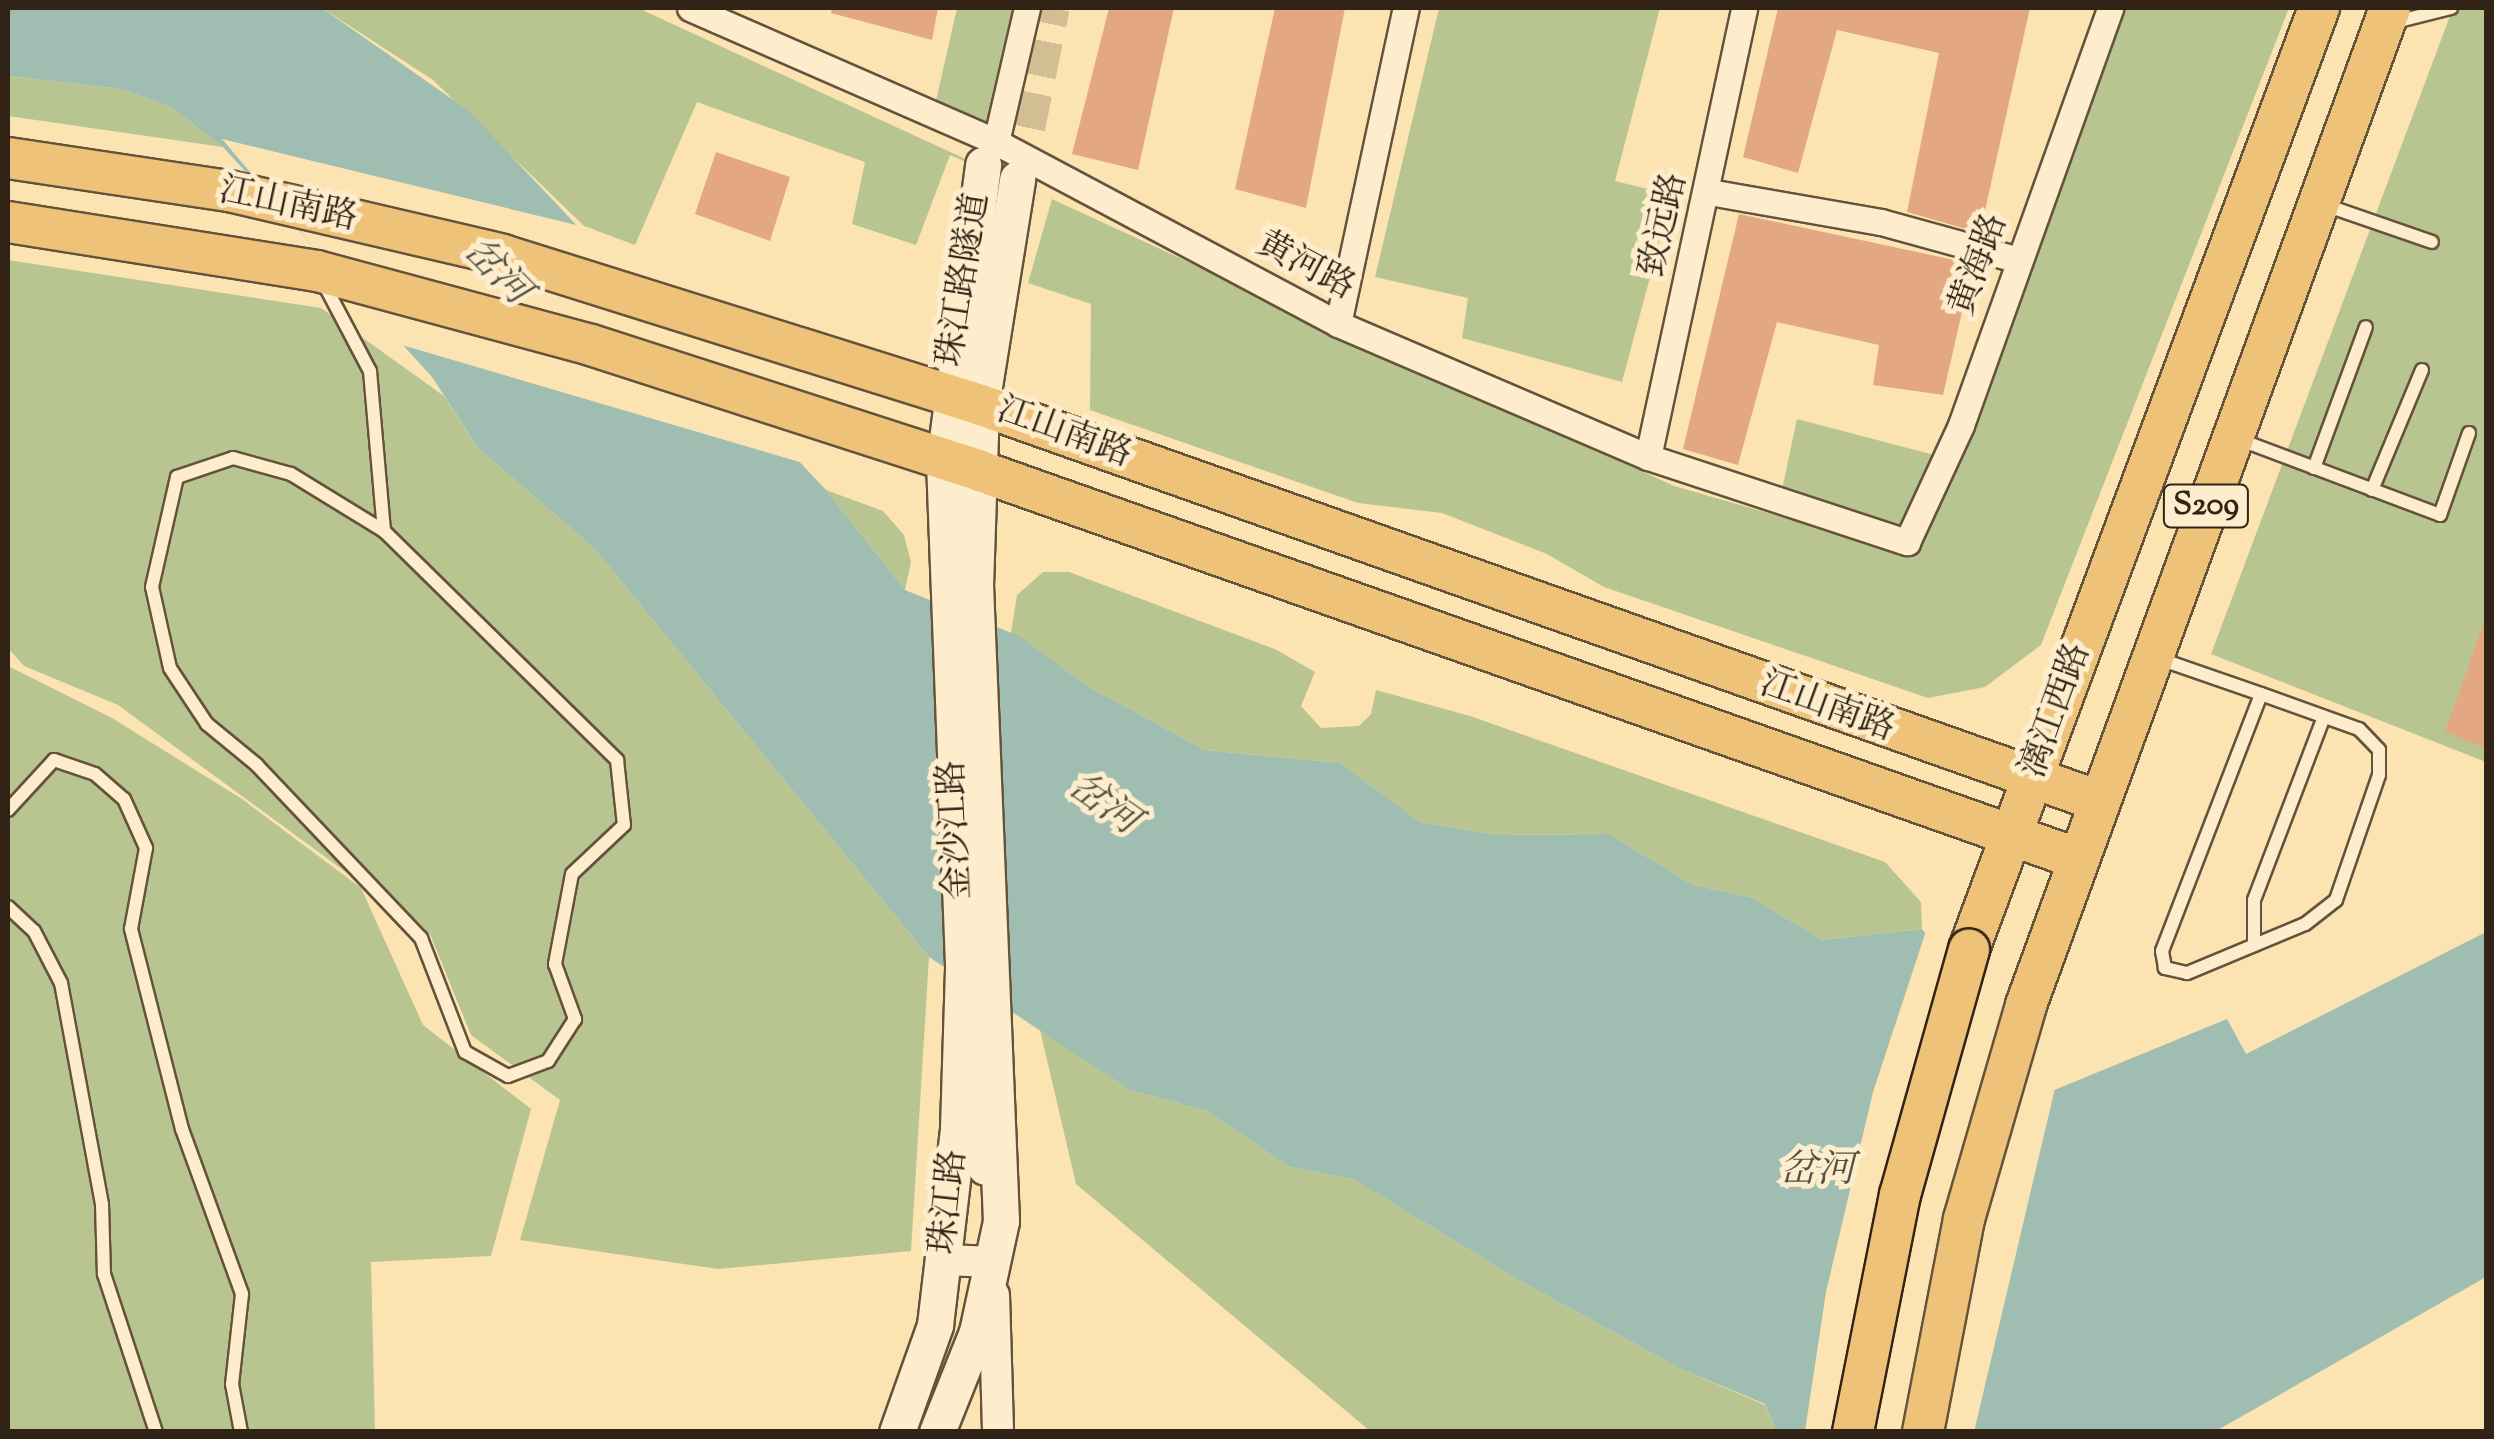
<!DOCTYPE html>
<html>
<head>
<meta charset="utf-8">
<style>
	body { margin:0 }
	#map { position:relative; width:2494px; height:1439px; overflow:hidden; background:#fce3b2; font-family:"Sorts Mill Goudy","Noto Serif SC",serif }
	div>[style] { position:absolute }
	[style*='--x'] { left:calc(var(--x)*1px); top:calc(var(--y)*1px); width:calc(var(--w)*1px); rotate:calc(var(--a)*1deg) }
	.green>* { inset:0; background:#b9c591 }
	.water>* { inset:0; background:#a0bdb1 }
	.pier>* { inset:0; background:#fce3b2 }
	.building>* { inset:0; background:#e3a883 }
	.secondary-tunnel>* { height:35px; margin-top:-17.5px; transform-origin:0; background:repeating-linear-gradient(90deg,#d3bd93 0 35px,transparent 0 53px) }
	.roads { filter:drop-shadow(2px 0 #64533c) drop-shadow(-2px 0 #64533c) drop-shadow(0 2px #64533c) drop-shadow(0 -2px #64533c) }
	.service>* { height:12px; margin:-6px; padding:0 6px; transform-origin:6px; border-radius:6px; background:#fdedcd }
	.minor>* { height:25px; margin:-12.5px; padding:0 12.5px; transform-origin:12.5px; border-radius:12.5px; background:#fdedcd }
	.tertiary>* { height:30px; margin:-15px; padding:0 15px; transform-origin:15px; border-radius:15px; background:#fdedcd }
	.secondary>* { height:35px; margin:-17.5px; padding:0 17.5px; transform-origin:17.5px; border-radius:17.5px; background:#fdedcd }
	.primary>* { height:40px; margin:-20px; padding:0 20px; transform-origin:20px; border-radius:20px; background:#eec279 }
	.bridges { filter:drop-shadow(2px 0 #312315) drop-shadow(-2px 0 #312315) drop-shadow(0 2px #312315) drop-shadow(0 -2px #312315) }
	.primary-bridge>* { height:40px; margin:-20px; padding:0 20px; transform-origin:20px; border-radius:20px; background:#eec279 }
	span { translate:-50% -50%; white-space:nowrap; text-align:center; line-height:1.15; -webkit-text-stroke:10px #fdedcd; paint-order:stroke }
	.shield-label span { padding:2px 8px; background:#fdedcd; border:2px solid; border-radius:8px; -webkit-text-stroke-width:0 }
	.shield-label { font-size:32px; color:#312315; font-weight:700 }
	.street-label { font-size:35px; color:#312315 }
	.water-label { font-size:38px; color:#525144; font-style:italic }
	.frame { position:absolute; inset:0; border:10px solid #312315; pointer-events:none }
</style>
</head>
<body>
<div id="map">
	<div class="green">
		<i style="clip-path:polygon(322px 8px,638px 8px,1674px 486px,1904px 552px,1914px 552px,1925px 535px,2115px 8px,2289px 8px,2041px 645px,1985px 687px,1928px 698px,1604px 587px,1547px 554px,1442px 513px,1358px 503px,1090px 410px,1091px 304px,1028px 283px,1052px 199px,950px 155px,916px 245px,852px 224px,865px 162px,697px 102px,635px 245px,584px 226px,433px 80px)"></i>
		<i style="clip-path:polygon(957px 8px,1016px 8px,989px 128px,936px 101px)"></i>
		<i style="clip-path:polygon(1439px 8px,1660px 8px,1615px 181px,1672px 195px,1622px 382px,1462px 338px,1468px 298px,1375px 277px)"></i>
		<i style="clip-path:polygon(2453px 8px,2486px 8px,2486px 762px,2211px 654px)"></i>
		<i style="clip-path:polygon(8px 76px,121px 89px,171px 107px,223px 147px,8px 116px)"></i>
		<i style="clip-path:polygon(8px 260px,321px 308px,444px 396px,479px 449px,594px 548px,929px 957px,911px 1251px,718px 1269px,520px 1240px,560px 1100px,471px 1035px,430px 934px,118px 705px,24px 666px,8px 648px)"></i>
		<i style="clip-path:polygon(1797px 419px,1938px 456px,1904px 533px,1782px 490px)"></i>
		<i style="clip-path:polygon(826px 490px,883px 511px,904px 535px,911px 562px,905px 590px)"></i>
		<i style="clip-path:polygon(1043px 572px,1069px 572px,1275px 649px,1315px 672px,1301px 706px,1321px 728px,1359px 726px,1371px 714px,1376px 690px,1470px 716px,1885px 862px,1921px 902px,1922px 929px,1822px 940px,1751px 897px,1693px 885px,1609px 834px,1496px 835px,1421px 822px,1340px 763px,1205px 750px,1084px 684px,1011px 633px,1017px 595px)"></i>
		<i style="clip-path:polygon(8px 666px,112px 718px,242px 799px,361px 888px,423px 1025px,531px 1109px,491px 1256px,371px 1262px,375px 1431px,8px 1431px)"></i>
		<i style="clip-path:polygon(1040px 1030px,1130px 1090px,1207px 1111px,1289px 1167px,1353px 1179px,1522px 1282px,1679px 1368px,1765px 1405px,1776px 1431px,1370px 1431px,1076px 1184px)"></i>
	</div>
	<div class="water">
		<i style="clip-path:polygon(8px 8px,322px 8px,469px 111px,826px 490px,905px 590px,1019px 636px,1084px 684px,1205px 750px,1340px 763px,1421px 822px,1496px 835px,1609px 834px,1693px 885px,1751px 897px,1822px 940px,1922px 929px,2052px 1091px,2227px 1019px,2246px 1054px,2486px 932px,2486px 1277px,2216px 1431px,1776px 1431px,1765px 1404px,1679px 1368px,1522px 1282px,1353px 1179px,1289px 1167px,1207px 1111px,1130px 1090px,929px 957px,594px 548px,479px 449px,432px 377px,223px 147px,171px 107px,121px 89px,8px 76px)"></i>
	</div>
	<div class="pier">
		<i style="clip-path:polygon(222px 139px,593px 229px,810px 465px,395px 343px)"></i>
		<i style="clip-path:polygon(1927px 928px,2056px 1084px,1974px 1432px,1805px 1431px,1826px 1292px,1873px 1092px)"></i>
	</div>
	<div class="building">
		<i style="clip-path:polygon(832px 8px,938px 8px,932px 40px,831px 13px)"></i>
		<i style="clip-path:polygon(1109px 8px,1174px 8px,1138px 170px,1072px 154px)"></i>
		<i style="clip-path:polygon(1275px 8px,1345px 8px,1306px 208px,1235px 189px)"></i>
		<i style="clip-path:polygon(1778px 8px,2030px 8px,1980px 233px,1907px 212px,1939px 53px,1837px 30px,1798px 173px,1743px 157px)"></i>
		<i style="clip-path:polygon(716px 152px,790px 177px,770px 241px,695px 214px)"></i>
		<i style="clip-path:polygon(1739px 214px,1973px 264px,1943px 395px,1873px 385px,1879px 345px,1777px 322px,1738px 465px,1683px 449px)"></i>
		<i style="clip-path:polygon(2484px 622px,2486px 623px,2486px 748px,2445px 732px)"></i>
	</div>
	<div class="secondary-tunnel">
		<i style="--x:1017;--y:179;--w:175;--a:-78.4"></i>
	</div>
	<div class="roads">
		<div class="service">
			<i style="--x:2391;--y:23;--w:62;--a:-14"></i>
			<i style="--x:2325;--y:205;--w:113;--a:19.1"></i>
			<i style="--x:323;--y:282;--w:101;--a:62.2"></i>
			<i style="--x:370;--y:371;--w:161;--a:85"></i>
			<i style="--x:384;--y:531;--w:327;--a:44.5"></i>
			<i style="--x:617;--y:760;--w:65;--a:83.9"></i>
			<i style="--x:624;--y:825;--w:71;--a:136.7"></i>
			<i style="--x:572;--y:874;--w:92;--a:100.7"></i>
			<i style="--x:555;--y:964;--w:59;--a:70"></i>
			<i style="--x:575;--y:1019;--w:50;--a:122.7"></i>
			<i style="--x:548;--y:1061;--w:43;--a:159.4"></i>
			<i style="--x:508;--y:1076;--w:49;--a:-150.8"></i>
			<i style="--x:465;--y:1052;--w:122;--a:-111.1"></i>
			<i style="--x:421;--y:938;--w:238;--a:-133.5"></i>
			<i style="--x:257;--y:765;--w:65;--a:-140.6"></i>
			<i style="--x:207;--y:724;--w:67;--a:-123.5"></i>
			<i style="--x:170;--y:668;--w:83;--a:-102.5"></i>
			<i style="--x:152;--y:587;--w:113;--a:-77.2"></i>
			<i style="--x:177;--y:477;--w:59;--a:-18.7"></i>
			<i style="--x:233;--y:458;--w:60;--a:15.4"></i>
			<i style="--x:291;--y:474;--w:109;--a:31.5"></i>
			<i style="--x:2238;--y:439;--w:216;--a:20.6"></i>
			<i style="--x:2440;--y:515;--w:87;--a:-70.5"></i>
			<i style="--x:2314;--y:468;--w:150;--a:-69.8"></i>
			<i style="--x:2372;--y:490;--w:130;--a:-67.4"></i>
			<i style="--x:2157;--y:658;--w:110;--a:19.1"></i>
			<i style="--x:2261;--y:694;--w:104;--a:19.7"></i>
			<i style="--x:2359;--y:729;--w:29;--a:46"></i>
			<i style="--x:2379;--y:750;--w:25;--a:90"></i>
			<i style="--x:2379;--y:775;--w:132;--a:109"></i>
			<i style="--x:2336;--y:900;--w:39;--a:142"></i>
			<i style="--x:2305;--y:924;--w:128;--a:157.4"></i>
			<i style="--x:2187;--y:973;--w:23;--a:-167"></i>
			<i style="--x:2165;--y:968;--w:17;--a:-100"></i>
			<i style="--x:2162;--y:951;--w:275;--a:-68.9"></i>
			<i style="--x:8;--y:810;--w:68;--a:-47.4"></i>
			<i style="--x:54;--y:760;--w:43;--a:18.9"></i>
			<i style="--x:95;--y:774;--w:38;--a:41"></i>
			<i style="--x:124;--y:799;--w:54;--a:65.8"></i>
			<i style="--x:146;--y:848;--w:82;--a:100.5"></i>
			<i style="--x:131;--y:929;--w:206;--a:75.7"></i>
			<i style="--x:182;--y:1129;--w:176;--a:70"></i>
			<i style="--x:242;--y:1294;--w:91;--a:96.3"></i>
			<i style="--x:232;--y:1384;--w:49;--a:79.4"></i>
			<i style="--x:8;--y:907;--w:35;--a:43"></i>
			<i style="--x:34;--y:931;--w:59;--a:62.6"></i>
			<i style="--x:61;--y:983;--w:225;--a:79.5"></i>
			<i style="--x:102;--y:1204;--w:70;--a:88.4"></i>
			<i style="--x:104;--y:1274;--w:166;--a:71.8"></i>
			<i style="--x:2254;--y:945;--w:45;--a:-90"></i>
			<i style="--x:2254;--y:900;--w:196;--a:-69.1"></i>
		</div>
		<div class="minor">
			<i style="--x:690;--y:8;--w:334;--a:23.6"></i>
			<i style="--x:996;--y:142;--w:387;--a:28"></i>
			<i style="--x:1338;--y:324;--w:337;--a:23.2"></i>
			<i style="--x:1648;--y:457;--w:273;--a:18.2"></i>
			<i style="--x:1907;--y:542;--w:129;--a:-65.2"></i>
			<i style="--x:1961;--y:425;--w:443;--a:-70.3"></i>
			<i style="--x:996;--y:142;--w:138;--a:-77"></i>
			<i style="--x:1709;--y:192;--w:175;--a:9.9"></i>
			<i style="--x:1881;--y:222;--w:143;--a:15.4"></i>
			<i style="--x:1338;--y:324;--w:323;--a:-77.9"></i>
			<i style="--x:1648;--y:457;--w:459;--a:-77.9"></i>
		</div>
		<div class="tertiary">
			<i style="--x:972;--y:1056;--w:114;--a:83.9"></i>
			<i style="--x:946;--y:1260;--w:47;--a:2.4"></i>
			<i style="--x:994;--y:1295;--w:137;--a:88.3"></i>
		</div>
		<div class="secondary">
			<i style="--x:897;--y:1432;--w:114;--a:-70.4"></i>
			<i style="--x:935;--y:1325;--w:198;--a:-83.3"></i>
			<i style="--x:958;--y:1128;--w:163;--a:-88.2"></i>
			<i style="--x:963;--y:965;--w:503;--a:-92.16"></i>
			<i style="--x:944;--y:462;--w:300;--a:-82.5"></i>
			<i style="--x:937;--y:1432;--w:108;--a:-68.2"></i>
			<i style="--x:977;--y:1332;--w:114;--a:-77.8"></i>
			<i style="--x:1001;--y:1221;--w:636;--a:-92.34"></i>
			<i style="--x:975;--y:586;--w:181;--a:-88.1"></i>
			<i style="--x:981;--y:405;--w:229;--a:-80.9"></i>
		</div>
		<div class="primary">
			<i style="--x:8;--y:158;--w:223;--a:8.5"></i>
			<i style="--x:229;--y:191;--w:281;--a:13.1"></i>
			<i style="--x:503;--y:255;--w:501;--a:17.42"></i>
			<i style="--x:981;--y:405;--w:1183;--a:19.51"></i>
			<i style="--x:8;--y:222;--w:313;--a:9"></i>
			<i style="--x:317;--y:271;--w:284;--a:15.1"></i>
			<i style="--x:591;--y:345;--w:409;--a:17.9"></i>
			<i style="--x:980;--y:471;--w:1162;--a:19.45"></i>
			<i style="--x:1969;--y:949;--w:1004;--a:-69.6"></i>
			<i style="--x:1923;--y:1432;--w:217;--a:-79.1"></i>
			<i style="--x:1964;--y:1219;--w:223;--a:-73.8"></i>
			<i style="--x:2026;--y:1005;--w:1061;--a:-69.94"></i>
		</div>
	</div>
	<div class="bridges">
		<div class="primary-bridge">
			<i style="--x:1853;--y:1432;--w:242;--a:-78.8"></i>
			<i style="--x:1900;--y:1195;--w:255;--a:-74.3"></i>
		</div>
	</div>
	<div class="shield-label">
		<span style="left:2206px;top:506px">S209</span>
	</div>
	<div class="street-label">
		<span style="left:288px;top:206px;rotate:12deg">江山南路</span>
		<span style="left:1665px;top:225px;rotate:-77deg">致远路</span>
		<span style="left:1980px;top:265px;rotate:-70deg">黄海路</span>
		<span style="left:1305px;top:267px;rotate:28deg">黄河路</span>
		<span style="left:965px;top:280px;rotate:-81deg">珠江路隧道</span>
		<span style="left:1064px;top:434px;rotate:20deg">江山南路</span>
		<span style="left:1827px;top:708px;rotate:20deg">江山南路</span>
		<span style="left:2057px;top:711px;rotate:-70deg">漓江西路</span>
		<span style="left:957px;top:830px;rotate:-93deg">金沙江路</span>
		<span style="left:950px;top:1202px;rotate:-84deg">珠江路</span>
	</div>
	<div class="water-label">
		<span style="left:495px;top:273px;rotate:45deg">岔河</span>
		<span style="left:1102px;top:806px;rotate:35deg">岔河</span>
		<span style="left:1817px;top:1173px">岔河</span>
	</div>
	<div class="frame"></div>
</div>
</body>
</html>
